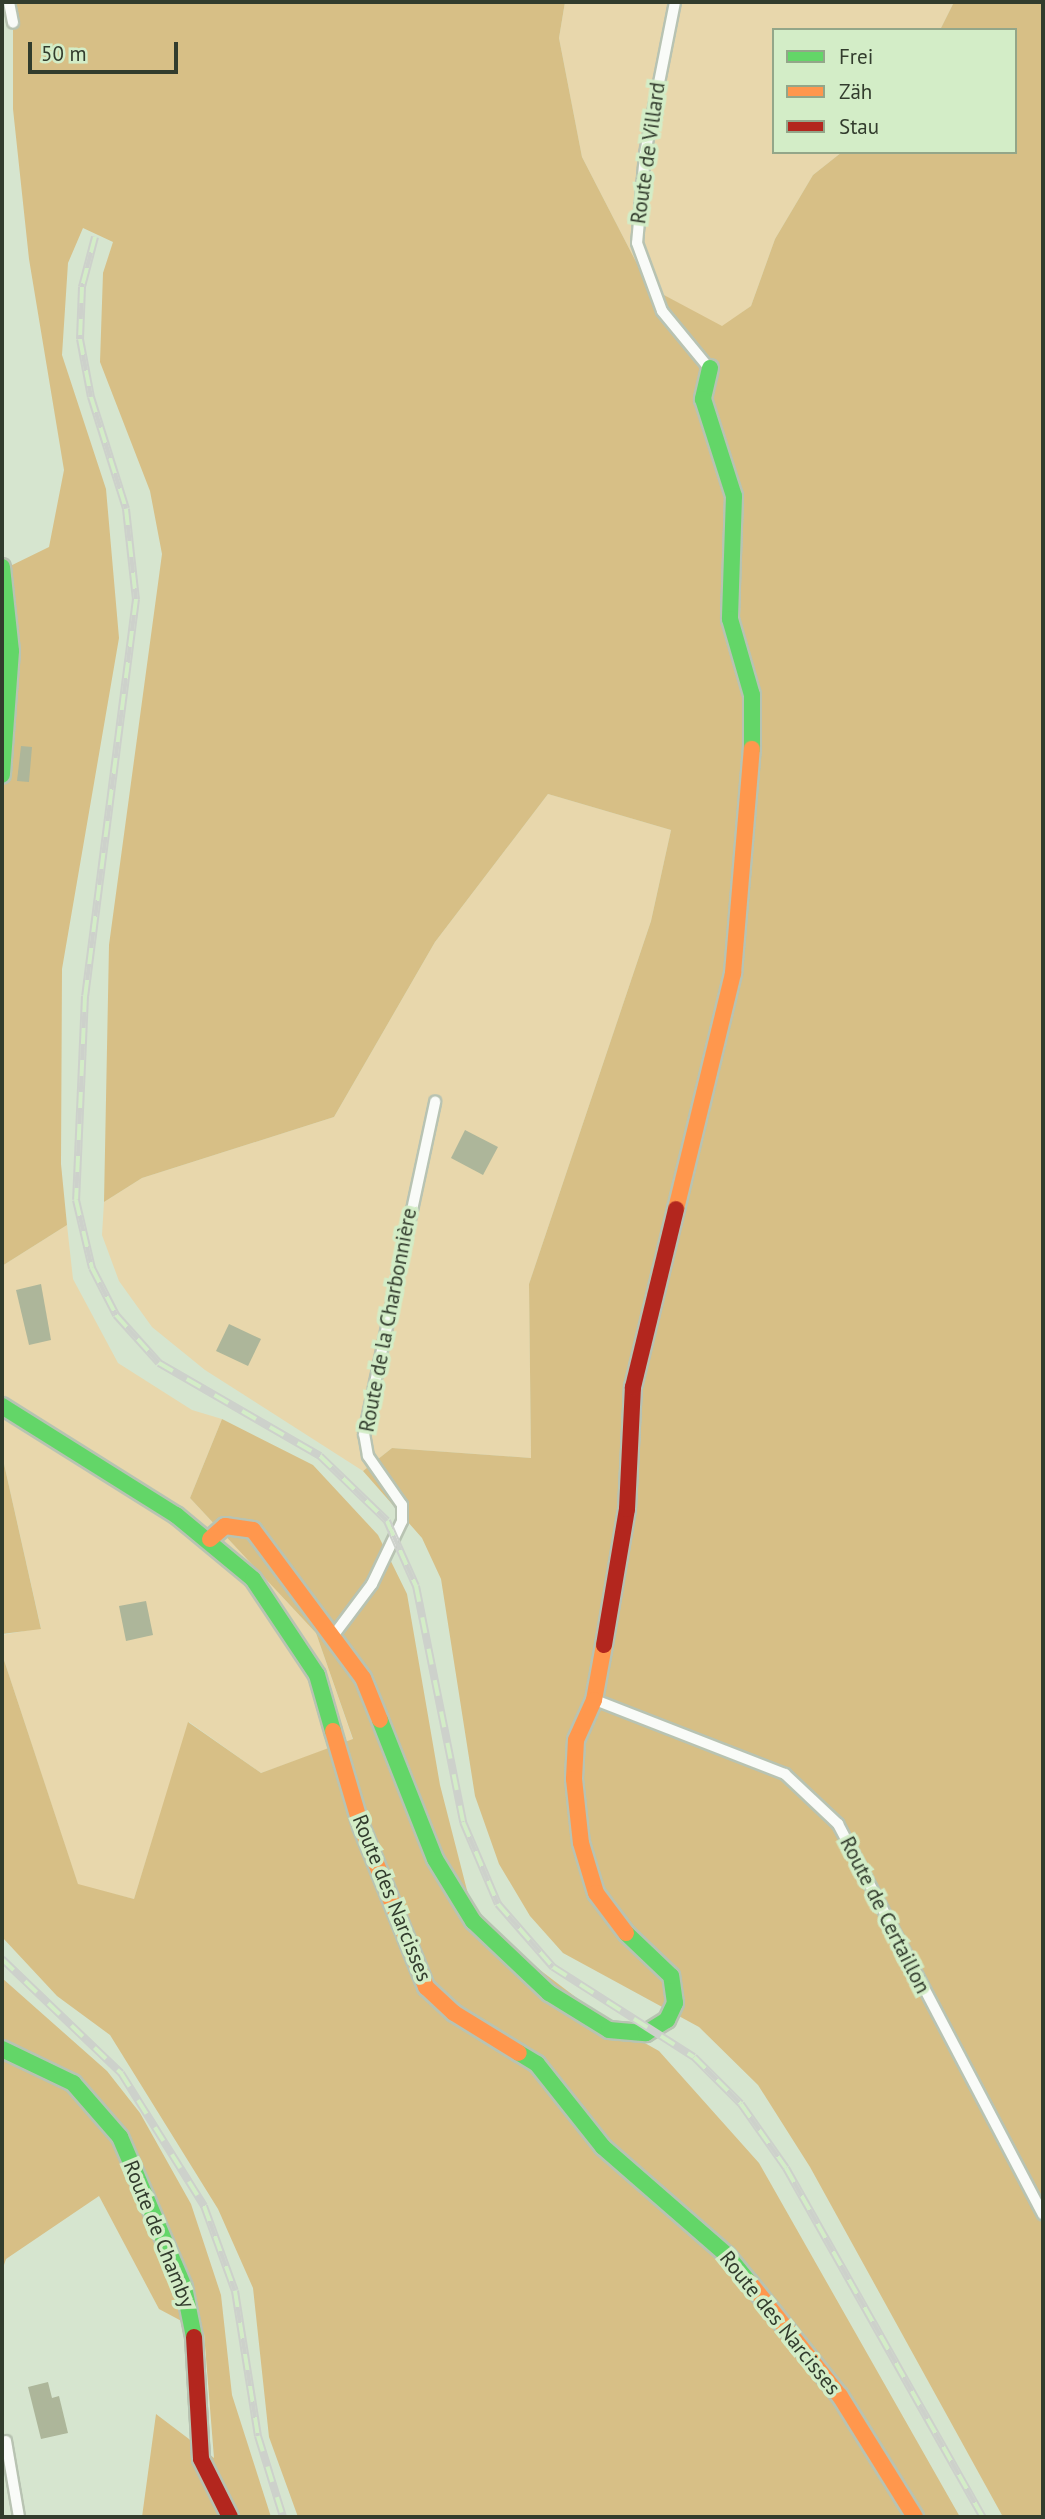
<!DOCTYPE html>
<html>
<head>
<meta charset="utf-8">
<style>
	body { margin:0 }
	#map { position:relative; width:1045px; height:2519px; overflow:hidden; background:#d6e5cf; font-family:"PT Sans",sans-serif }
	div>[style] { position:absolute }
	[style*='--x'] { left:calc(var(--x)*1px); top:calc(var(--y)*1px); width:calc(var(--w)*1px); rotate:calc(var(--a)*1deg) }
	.green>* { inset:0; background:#e8d7ac }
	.forest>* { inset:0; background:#d7bf86 }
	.building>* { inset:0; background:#adb69a }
	.roads { filter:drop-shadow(2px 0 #b8c3b2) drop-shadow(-2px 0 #b8c3b2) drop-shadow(0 2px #b8c3b2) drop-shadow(0 -2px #b8c3b2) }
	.lane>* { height:10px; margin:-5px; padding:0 5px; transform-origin:5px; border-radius:5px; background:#f9fbf8 }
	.fast>* { height:16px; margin:-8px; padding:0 8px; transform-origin:8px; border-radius:8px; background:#63d668 }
	.slow>* { height:16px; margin:-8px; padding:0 8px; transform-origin:8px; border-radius:8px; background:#ff974d }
	.jam>* { height:16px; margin:-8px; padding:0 8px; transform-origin:8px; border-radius:8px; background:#b3261e }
	.rail>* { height:8px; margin-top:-4px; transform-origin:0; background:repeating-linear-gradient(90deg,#d3edc7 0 16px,#cdd1cb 0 32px); box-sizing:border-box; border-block:2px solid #cdd1cb }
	span { translate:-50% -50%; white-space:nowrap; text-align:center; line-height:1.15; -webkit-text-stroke:7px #d3edc7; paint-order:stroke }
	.street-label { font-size:21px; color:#323c2d }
	.frame { position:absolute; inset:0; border:4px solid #323c2d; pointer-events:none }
	.legend { position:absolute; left:772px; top:28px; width:245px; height:126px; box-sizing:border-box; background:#d3edc7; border:2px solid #93a689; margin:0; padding:9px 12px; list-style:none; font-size:21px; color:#323c2d }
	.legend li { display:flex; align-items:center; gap:14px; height:35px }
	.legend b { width:35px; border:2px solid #93a689 }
	.scale { position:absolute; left:28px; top:42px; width:150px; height:32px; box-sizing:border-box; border:4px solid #323c2d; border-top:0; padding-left:9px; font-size:21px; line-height:24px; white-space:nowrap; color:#323c2d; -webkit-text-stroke:5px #d3edc7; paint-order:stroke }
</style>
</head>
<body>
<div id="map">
	<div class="green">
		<i style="clip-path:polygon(565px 2px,954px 2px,940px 30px,774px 30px,774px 152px,842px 152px,813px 175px,775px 239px,751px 306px,722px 327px,649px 287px,582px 157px,559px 38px)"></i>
		<i style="clip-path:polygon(548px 794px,671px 830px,651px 921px,529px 1284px,531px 1458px,392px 1448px,363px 1471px,205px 1370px,152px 1327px,119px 1281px,102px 1235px,104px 1202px,142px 1178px,334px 1117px,435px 942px)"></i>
		<i style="clip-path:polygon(67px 1225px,73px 1279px,118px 1363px,192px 1410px,222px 1419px,190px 1498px,316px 1633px,353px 1740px,261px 1773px,189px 1722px,134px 1899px,78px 1885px,2px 1654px,2px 1635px,41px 1628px,2px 1455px,2px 1266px)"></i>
	</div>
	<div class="forest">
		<i style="clip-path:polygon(13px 2px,565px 2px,559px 38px,582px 157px,649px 287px,722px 326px,751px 306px,775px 239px,813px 175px,842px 152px,1015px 152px,1015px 30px,940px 30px,954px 2px,1043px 2px,1043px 2517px,1003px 2517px,810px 2167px,758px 2085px,699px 2027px,563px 1953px,530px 1916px,499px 1864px,475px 1796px,441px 1579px,422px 1538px,363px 1471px,392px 1448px,531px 1458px,529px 1284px,651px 921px,671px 830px,548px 794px,435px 942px,334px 1117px,142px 1178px,104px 1202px,109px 945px,162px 554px,150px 491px,100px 362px,103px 273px,113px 242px,83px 228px,68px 263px,62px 355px,106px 489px,119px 638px,62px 969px,61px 1164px,67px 1225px,2px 1266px,2px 570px,49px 547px,64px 470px,29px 259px,13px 109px)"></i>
		<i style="clip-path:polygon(222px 1419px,313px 1465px,378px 1535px,407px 1594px,440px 1785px,469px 1898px,490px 1932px,611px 2024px,659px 2051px,759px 2163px,960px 2517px,298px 2517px,269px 2437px,253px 2288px,218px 2209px,110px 2035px,57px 1996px,2px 1937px,2px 1654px,78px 1884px,134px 1899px,188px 1722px,261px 1773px,353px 1739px,316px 1633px,190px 1498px)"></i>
		<i style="clip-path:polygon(2px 1455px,41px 1629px,2px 1634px)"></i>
		<i style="clip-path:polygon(2px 1978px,107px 2071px,140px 2113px,191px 2204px,221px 2295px,232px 2395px,271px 2517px,142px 2517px,156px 2414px,214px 2458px,204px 2333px,159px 2309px,99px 2196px,6px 2259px,2px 2271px)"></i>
	</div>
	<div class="building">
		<i style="clip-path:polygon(21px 746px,32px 747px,29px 782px,17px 781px)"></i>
		<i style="clip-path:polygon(465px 1130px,498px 1147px,483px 1175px,451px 1158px)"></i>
		<i style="clip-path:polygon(41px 1284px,51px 1340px,29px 1345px,16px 1290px)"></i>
		<i style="clip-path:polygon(229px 1324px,261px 1339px,248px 1366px,216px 1351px)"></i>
		<i style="clip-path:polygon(146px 1601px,153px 1635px,126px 1641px,119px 1606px)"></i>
		<i style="clip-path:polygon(48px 2382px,52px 2398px,59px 2396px,68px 2433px,41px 2439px,28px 2387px)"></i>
	</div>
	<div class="roads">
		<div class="lane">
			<i style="--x:9;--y:2;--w:21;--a:79"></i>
			<i style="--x:675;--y:2;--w:155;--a:101.2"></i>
			<i style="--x:645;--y:154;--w:89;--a:95.1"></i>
			<i style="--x:637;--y:243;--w:72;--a:69.8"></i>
			<i style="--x:662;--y:311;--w:74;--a:50.5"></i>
			<i style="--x:333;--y:1636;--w:65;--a:-53.1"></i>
			<i style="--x:372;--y:1584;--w:70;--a:-64.5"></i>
			<i style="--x:402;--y:1521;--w:16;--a:-90"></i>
			<i style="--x:402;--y:1505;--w:60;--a:-124.8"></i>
			<i style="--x:368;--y:1456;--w:22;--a:-100"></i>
			<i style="--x:364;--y:1434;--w:340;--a:-77.9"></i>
			<i style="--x:595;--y:1700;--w:204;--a:21.3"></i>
			<i style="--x:785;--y:1774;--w:73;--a:43.3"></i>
			<i style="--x:838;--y:1824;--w:441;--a:62.3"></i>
			<i style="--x:6;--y:2441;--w:77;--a:80.3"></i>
		</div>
		<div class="fast">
			<i style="--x:710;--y:368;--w:32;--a:103"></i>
			<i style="--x:703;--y:399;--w:102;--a:72.3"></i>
			<i style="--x:734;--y:496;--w:123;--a:91.9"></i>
			<i style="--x:730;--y:619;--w:79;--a:73.9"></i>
			<i style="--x:752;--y:695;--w:54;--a:90"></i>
			<i style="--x:2;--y:567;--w:84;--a:83.9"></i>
			<i style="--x:11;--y:651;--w:124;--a:94.2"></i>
			<i style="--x:2;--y:1406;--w:205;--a:32.1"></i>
			<i style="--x:176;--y:1515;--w:100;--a:39.7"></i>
			<i style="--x:253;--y:1579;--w:115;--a:56.3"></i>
			<i style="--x:317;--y:1675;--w:58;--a:74.1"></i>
			<i style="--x:380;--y:1720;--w:149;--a:68.4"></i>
			<i style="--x:435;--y:1859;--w:73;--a:58.5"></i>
			<i style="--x:473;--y:1921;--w:105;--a:43.5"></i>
			<i style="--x:549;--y:1993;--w:70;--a:31.7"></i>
			<i style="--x:609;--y:2030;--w:37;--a:5"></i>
			<i style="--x:646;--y:2033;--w:25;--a:-32"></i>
			<i style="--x:667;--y:2020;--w:19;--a:-65"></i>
			<i style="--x:675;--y:2003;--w:27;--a:-98"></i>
			<i style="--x:671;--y:1976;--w:62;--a:-136.3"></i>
			<i style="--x:2;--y:2049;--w:79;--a:25.6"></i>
			<i style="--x:73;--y:2083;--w:72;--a:49"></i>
			<i style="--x:120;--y:2137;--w:163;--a:66.9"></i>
			<i style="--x:184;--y:2287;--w:51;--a:78.7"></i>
			<i style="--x:519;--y:2053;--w:21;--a:31"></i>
			<i style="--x:537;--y:2064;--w:106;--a:51.5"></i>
			<i style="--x:603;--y:2147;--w:164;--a:41.1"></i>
			<i style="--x:727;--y:2255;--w:36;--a:51"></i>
		</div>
		<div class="slow">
			<i style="--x:676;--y:1209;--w:243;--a:-76.4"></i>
			<i style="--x:733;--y:973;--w:225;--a:-85.2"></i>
			<i style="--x:210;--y:1539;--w:20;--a:-41"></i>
			<i style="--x:225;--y:1526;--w:28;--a:8"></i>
			<i style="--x:253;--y:1530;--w:184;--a:53.4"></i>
			<i style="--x:363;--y:1678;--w:45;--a:68"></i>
			<i style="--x:604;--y:1645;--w:56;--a:100.3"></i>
			<i style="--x:594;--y:1700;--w:44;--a:114.2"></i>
			<i style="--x:576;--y:1740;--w:39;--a:93"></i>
			<i style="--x:574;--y:1779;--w:64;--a:83.8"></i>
			<i style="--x:581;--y:1843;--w:52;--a:73.3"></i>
			<i style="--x:596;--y:1893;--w:50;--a:53.1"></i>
			<i style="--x:333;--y:1731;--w:99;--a:73.6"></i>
			<i style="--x:361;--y:1826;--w:174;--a:68"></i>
			<i style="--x:426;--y:1987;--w:38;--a:43"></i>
			<i style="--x:454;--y:2013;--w:76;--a:31.6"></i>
			<i style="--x:750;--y:2283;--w:144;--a:51.5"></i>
			<i style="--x:840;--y:2396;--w:142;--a:58.2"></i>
		</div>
		<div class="jam">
			<i style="--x:604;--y:1645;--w:138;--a:-80.4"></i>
			<i style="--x:627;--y:1509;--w:122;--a:-87.2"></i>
			<i style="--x:633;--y:1387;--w:183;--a:-76.4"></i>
			<i style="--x:194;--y:2337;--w:122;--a:86.7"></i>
			<i style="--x:201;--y:2459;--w:65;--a:63.4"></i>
		</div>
	</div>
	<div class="rail">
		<i style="--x:95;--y:237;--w:52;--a:104.6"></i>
		<i style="--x:82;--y:287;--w:52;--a:92.2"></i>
		<i style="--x:80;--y:339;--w:59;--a:79.3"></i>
		<i style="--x:91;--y:397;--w:117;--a:72.6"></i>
		<i style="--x:126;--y:509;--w:91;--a:83.7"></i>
		<i style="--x:136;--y:599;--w:400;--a:97.3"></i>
		<i style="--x:85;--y:996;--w:204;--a:92.5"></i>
		<i style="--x:76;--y:1200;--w:70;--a:76.8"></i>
		<i style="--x:92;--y:1268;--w:53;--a:62.9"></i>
		<i style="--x:116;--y:1315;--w:64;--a:48.1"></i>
		<i style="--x:159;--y:1363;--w:186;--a:30"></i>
		<i style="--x:320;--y:1456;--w:93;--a:44.1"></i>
		<i style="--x:387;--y:1521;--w:71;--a:66"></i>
		<i style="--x:416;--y:1586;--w:241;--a:78.7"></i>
		<i style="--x:463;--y:1822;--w:89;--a:66.9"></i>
		<i style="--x:498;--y:1904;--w:84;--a:48.9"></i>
		<i style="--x:553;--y:1967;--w:167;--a:32.6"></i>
		<i style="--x:694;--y:2057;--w:66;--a:45"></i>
		<i style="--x:741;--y:2104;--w:78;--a:54.9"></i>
		<i style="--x:786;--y:2168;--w:401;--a:60.6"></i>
		<i style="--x:2;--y:1959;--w:165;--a:43.8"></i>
		<i style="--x:121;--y:2073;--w:157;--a:58"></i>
		<i style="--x:204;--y:2206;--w:90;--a:70"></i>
		<i style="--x:235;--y:2291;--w:147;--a:81"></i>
		<i style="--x:258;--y:2436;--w:85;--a:72.8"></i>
	</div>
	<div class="street-label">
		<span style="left:648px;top:153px;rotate:-82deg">Route de Villard</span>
		<span style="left:388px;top:1320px;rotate:-79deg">Route de la Charbonnière</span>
		<span style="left:392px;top:1898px;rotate:68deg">Route des Narcisses</span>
		<span style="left:885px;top:1915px;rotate:63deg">Route de Certaillon</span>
		<span style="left:159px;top:2234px;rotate:68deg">Route de Chamby</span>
		<span style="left:780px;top:2323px;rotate:51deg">Route des Narcisses</span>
	</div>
	<div class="frame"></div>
	<ul class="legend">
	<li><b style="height:9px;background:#63d668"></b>Frei</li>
	<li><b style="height:9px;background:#ff974d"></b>Zäh</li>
	<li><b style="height:9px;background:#b3261e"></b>Stau</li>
	</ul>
	<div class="scale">50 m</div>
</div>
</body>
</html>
